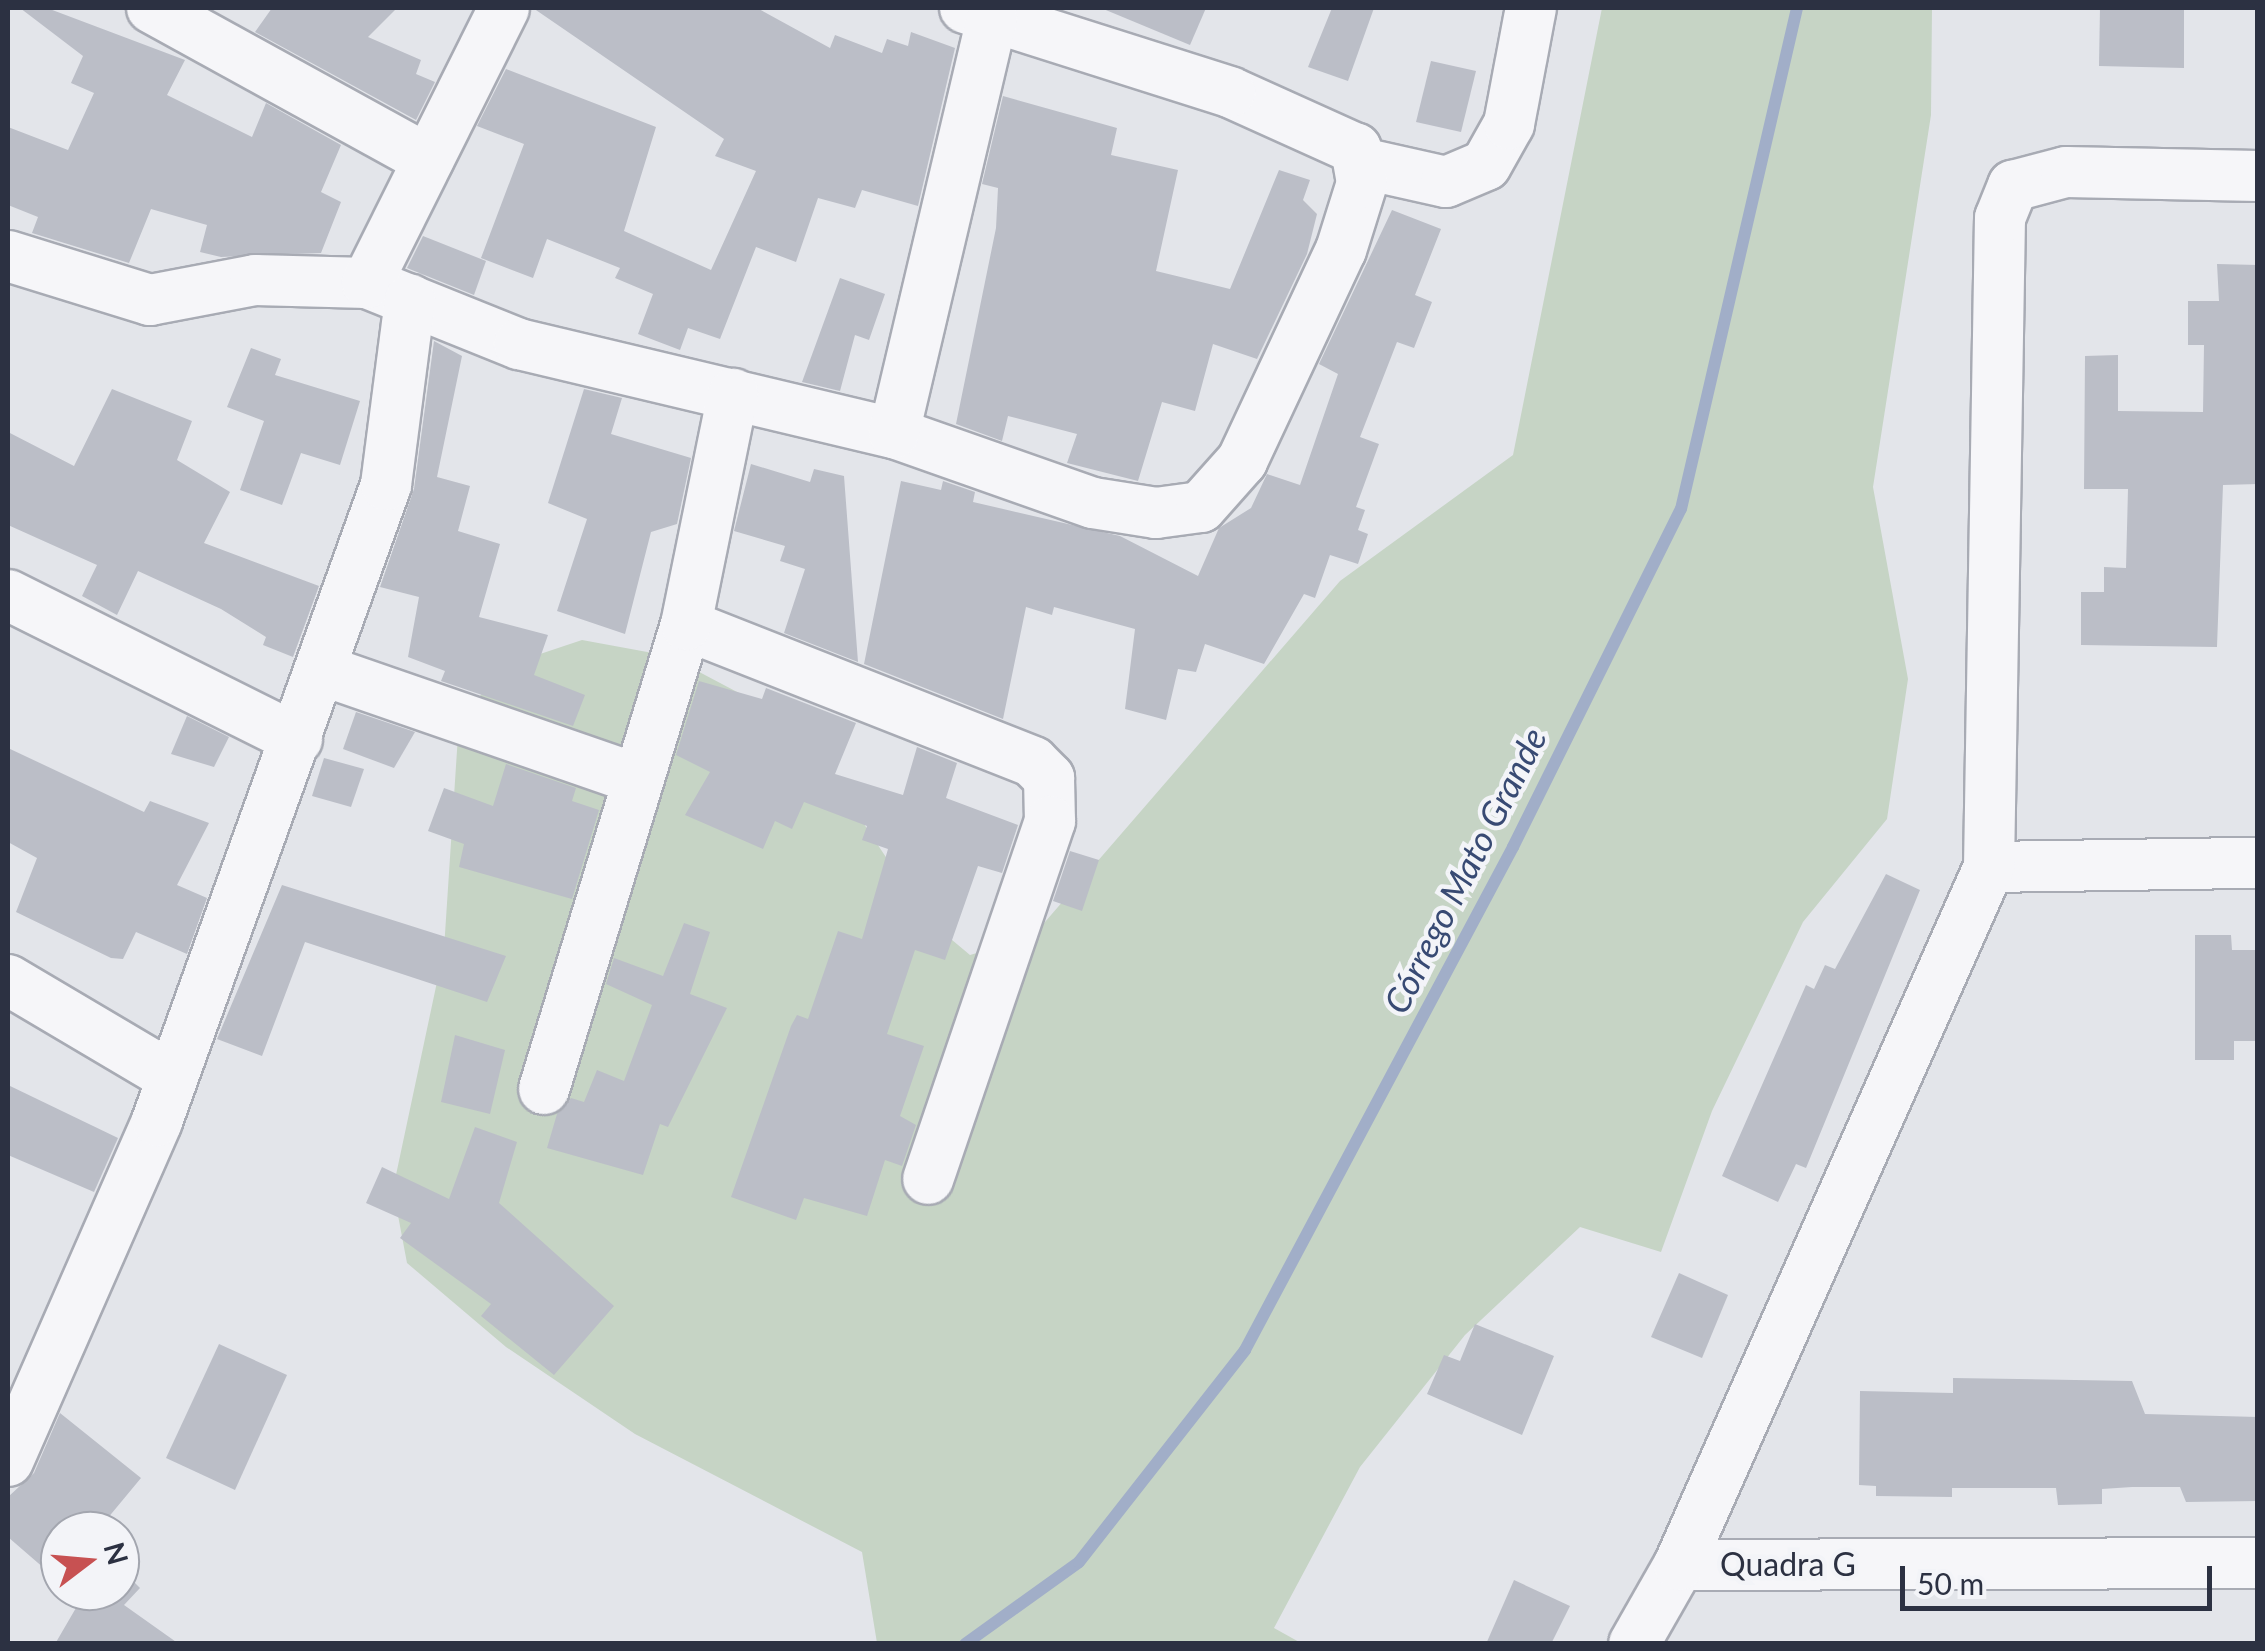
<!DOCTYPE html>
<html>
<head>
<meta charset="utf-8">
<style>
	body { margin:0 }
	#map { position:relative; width:2265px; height:1651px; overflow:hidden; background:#e3e5ea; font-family:Lato,sans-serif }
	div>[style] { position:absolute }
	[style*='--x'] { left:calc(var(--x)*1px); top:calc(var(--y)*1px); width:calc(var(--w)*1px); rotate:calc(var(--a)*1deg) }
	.green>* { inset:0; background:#c6d4c5 }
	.stream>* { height:12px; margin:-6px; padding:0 6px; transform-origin:6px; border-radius:6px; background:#a1aec8 }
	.building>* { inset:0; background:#bbbec7 }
	.roads { filter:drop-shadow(2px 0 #a8abb4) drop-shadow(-2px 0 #a8abb4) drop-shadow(0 2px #a8abb4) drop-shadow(0 -2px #a8abb4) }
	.minor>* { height:50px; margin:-25px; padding:0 25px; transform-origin:25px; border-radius:25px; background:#f6f6f9 }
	span { translate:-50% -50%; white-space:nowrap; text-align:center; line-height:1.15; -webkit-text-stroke:9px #f3f4f8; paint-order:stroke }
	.street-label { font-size:32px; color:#2c3142 }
	.water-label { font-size:35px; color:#384a73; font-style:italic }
	.frame { position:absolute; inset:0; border:10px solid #2c3142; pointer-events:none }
	.north { position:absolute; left:40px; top:1511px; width:100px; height:100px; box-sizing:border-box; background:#f3f4f8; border:2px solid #a3a6af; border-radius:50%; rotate:74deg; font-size:28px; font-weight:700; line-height:40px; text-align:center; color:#2c3142 }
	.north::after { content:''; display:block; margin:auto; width:35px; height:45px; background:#c75152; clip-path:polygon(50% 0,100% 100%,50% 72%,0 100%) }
	.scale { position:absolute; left:1900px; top:1566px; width:312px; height:45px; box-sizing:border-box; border:5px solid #2c3142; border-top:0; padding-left:12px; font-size:30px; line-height:35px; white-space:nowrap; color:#2c3142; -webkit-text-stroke:8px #f3f4f8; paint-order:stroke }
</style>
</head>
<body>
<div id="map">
	<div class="green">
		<i style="clip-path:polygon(1602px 8px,1932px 8px,1931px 115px,1873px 487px,1908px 679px,1887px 819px,1803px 922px,1712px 1111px,1661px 1252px,1580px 1227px,1465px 1335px,1360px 1467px,1274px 1628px,1301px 1643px,877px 1643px,862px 1552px,635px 1434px,506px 1347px,407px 1263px,393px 1189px,444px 949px,459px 720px,507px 665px,582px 640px,669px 656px,756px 702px,848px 800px,927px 919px,970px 955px,1032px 937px,1340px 581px,1513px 455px)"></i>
	</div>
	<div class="stream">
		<i style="--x:965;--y:1644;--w:140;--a:-35.7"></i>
		<i style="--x:1079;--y:1562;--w:269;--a:-51.9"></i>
		<i style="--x:1245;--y:1350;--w:570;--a:-61.95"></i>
		<i style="--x:1513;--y:847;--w:377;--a:-63.6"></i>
		<i style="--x:1681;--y:509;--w:514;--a:-76.96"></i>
	</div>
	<div class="building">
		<i style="clip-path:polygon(20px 8px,47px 8px,185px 60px,167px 95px,252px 137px,266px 103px,341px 145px,321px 192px,341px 202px,321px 253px,221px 257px,200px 252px,207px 225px,151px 209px,129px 263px,32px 233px,38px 217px,8px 205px,8px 127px,68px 150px,94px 93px,71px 83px,83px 56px)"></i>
		<i style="clip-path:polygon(272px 8px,397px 8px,368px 37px,421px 60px,416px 74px,435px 82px,416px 120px,255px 32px)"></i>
		<i style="clip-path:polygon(533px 8px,757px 8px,830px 48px,835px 35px,882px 53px,887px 39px,908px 46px,911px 32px,955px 48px,918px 206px,862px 190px,855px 208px,818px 198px,796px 262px,756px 247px,720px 339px,688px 328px,680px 350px,638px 334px,653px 294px,615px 278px,620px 268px,547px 239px,533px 278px,481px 258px,524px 144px,477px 126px,506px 69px,656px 127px,624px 231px,711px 270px,756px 171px,715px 156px,724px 139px)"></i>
		<i style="clip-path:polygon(1101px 8px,1206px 8px,1190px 45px)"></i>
		<i style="clip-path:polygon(1332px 8px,1374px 8px,1348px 81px,1308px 67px)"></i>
		<i style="clip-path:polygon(2100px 8px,2184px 8px,2184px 68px,2099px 66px)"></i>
		<i style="clip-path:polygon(1431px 61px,1476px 71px,1461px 132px,1416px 122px)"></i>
		<i style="clip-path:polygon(1003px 96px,1117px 128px,1111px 155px,1178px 170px,1156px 271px,1230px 289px,1279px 170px,1310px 180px,1303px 200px,1317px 214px,1307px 254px,1257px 359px,1213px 344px,1195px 411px,1162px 402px,1138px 481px,1067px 463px,1077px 434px,1008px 416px,1002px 441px,956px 424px,996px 228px,998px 188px,982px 184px)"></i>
		<i style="clip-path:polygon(1392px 210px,1441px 229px,1415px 295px,1432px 302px,1414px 348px,1397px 342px,1360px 437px,1379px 444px,1356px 507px,1365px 510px,1358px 530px,1368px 534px,1358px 564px,1330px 555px,1315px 598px,1304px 594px,1264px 664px,1205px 644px,1196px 672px,1178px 669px,1166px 720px,1125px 709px,1135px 629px,1054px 607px,1052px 615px,1026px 607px,1003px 719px,864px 664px,901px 481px,941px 490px,943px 481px,975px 492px,973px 502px,1120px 536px,1198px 576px,1219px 528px,1251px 508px,1267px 474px,1300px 485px,1338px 374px,1319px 364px)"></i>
		<i style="clip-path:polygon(423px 236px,486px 261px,474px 295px,407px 268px)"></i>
		<i style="clip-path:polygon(2217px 264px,2258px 265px,2258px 484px,2223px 485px,2217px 647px,2081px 645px,2081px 592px,2104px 592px,2104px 567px,2126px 568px,2128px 489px,2084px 489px,2085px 356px,2118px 355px,2118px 411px,2203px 412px,2204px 345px,2188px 345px,2188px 301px,2219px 301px)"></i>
		<i style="clip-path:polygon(840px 278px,885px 294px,869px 340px,855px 335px,840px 391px,802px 382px)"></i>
		<i style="clip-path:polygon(434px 341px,462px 356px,437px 477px,470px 486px,458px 531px,500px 544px,479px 617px,548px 635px,534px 675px,585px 695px,573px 726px,441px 681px,445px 671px,408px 657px,419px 597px,380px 587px,414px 489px)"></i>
		<i style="clip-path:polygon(251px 348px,281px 359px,275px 375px,360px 401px,340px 465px,301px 453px,282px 505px,240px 490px,264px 421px,227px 407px)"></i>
		<i style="clip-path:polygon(112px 389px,192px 421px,177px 460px,230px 492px,204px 543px,319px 586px,293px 657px,263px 645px,266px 637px,221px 609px,138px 571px,117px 615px,82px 596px,97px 565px,8px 525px,8px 432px,74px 466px)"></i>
		<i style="clip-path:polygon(584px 389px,622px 398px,611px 434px,691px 458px,677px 524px,651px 532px,625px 634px,557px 611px,587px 519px,548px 503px)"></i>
		<i style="clip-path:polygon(751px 464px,810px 482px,814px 469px,844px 476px,858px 662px,784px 633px,805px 569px,780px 561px,785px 546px,734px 531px)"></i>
		<i style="clip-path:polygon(699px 681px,762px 699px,766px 688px,856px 723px,835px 774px,903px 795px,917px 747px,957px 763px,946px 798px,1018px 825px,1002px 873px,978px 866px,945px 960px,915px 950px,887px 1034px,924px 1046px,900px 1116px,916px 1125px,902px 1166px,885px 1160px,867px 1216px,804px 1198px,796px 1220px,731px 1197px,791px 1026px,797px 1015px,808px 1019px,838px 931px,862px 939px,888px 849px,862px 840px,867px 826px,804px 802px,792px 829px,775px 821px,763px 849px,685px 815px,710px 772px,676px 755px)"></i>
		<i style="clip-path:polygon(356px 712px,415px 732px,394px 768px,343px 749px)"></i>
		<i style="clip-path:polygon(187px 716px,229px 737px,214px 767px,171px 754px)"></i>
		<i style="clip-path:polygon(8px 748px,144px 812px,150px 801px,209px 823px,177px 885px,207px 898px,187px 954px,136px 932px,123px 959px,111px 958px,16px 912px,37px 858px,8px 842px)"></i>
		<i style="clip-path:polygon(324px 758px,364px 769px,351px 807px,312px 796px)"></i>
		<i style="clip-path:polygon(506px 764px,576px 788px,572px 801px,599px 810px,572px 899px,459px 867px,464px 844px,428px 831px,444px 788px,493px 806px)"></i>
		<i style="clip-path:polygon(1070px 851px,1099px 860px,1082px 911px,1053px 901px)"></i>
		<i style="clip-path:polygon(1886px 874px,1920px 890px,1806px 1168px,1796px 1164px,1778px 1202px,1722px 1176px,1806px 985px,1814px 989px,1825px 965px,1835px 969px)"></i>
		<i style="clip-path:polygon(282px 885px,506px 956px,487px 1002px,305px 942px,262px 1056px,217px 1039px)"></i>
		<i style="clip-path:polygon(684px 923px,710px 932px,690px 994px,727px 1008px,668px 1127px,660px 1124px,643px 1175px,547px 1148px,557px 1114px,571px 1098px,584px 1102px,597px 1070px,624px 1081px,652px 1005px,606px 984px,614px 958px,663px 976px)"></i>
		<i style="clip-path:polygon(2195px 935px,2231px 935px,2232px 950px,2258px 950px,2258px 1041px,2234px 1041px,2234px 1060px,2195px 1060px)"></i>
		<i style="clip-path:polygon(455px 1035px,505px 1050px,490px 1114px,441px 1102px)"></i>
		<i style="clip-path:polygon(8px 1085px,118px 1138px,94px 1192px,8px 1155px)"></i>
		<i style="clip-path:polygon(475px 1127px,517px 1142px,499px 1203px,614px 1306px,554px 1375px,481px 1316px,491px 1304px,400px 1238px,411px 1223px,366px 1203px,382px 1167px,449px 1199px)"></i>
		<i style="clip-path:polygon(1679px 1273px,1728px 1295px,1702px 1358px,1651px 1337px)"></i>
		<i style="clip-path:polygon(1475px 1324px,1554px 1356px,1522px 1435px,1427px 1394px,1444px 1355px,1460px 1361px)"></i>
		<i style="clip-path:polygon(219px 1344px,287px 1375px,235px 1490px,166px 1458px)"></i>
		<i style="clip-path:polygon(1953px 1378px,2132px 1381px,2145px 1414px,2258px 1417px,2258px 1501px,2186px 1502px,2180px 1487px,2132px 1487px,2102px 1489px,2102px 1504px,2058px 1505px,2056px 1488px,1952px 1488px,1952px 1497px,1876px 1496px,1876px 1486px,1859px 1485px,1860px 1391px,1953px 1393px)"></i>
		<i style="clip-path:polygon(60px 1413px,141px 1478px,107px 1519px,121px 1531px,120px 1532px,60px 1531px,60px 1582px,8px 1537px,8px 1497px,34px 1473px)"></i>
		<i style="clip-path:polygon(120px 1568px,140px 1588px,124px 1605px,179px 1644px,55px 1644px,80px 1601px,69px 1591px,120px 1591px)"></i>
		<i style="clip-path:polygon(1514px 1580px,1570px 1606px,1551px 1644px,1486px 1644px)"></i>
	</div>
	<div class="roads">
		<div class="minor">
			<i style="--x:152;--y:8;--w:315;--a:28.8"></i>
			<i style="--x:1361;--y:163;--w:87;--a:12.6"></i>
			<i style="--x:1446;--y:182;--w:43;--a:-23"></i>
			<i style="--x:1486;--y:165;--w:47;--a:-60.7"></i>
			<i style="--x:1509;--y:124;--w:118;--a:-79.3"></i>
			<i style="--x:8;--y:256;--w:149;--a:17.2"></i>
			<i style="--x:150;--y:300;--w:107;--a:-10.8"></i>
			<i style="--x:255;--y:280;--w:112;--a:1.5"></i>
			<i style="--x:367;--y:283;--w:164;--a:21.9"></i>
			<i style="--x:519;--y:344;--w:385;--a:13.4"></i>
			<i style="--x:894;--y:433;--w:211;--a:19.4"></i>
			<i style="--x:1093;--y:503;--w:64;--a:9"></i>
			<i style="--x:1156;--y:513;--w:45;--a:-7.6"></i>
			<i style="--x:1201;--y:507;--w:62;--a:-48.3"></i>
			<i style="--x:1242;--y:461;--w:233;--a:-64.9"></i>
			<i style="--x:1341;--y:250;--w:70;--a:-72.6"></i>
			<i style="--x:1362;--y:183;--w:35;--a:-100"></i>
			<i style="--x:1356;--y:149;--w:138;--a:-155.7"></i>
			<i style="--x:1230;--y:92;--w:278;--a:-162.4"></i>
			<i style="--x:367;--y:283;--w:307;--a:-63.5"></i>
			<i style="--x:894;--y:433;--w:426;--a:-76.7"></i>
			<i style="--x:8;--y:595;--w:323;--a:26.5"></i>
			<i style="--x:686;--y:625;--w:373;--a:21.5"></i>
			<i style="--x:1033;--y:762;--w:23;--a:45"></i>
			<i style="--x:1049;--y:778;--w:43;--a:88.7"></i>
			<i style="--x:1050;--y:821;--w:378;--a:108.8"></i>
			<i style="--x:322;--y:670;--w:330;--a:19.1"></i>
			<i style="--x:1989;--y:867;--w:269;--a:-0.9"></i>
			<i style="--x:8;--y:980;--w:185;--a:30.6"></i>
			<i style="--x:544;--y:1089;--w:485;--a:-73"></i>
			<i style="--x:686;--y:625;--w:236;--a:-78.5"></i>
			<i style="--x:8;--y:1461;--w:371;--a:-66.3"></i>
			<i style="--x:157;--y:1121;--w:676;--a:-70.2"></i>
			<i style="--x:386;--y:485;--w:187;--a:-82.6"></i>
			<i style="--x:1679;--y:1565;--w:579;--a:-0.2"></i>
			<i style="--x:1634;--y:1644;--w:91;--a:-60.3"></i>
			<i style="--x:1679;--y:1565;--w:764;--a:-66.05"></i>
			<i style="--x:1989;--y:867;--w:649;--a:-89.03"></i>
			<i style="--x:2000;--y:218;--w:35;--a:-68"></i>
			<i style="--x:2013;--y:186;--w:55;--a:-14.8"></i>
			<i style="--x:2066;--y:172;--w:192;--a:1.2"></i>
		</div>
	</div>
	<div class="street-label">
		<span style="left:1788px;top:1564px">Quadra G</span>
	</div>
	<div class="water-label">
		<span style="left:1464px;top:870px;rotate:-63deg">Córrego Mato Grande</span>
	</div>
	<div class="frame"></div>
	<div class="north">N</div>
	<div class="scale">50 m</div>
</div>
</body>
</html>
